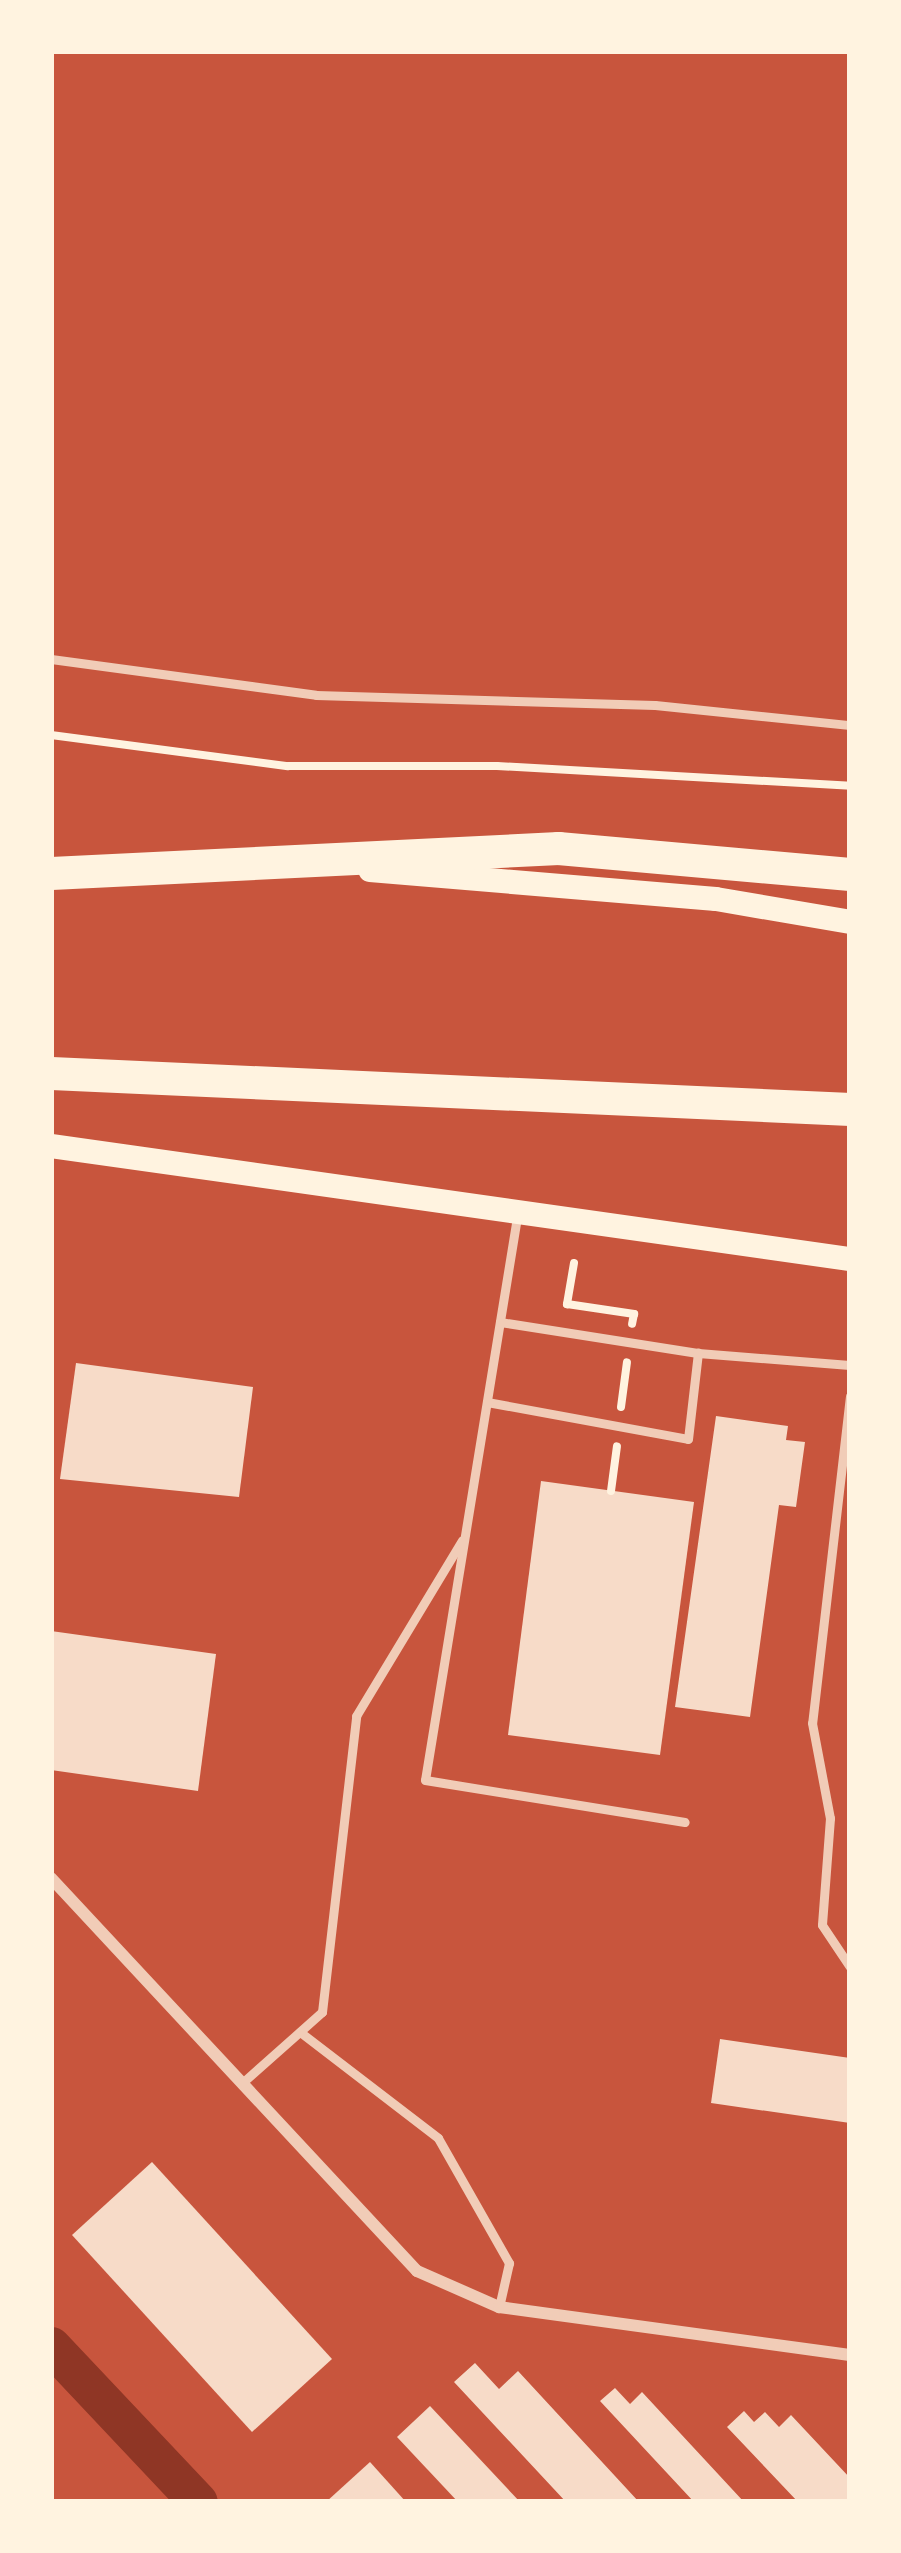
<!DOCTYPE html>
<html>
<head>
<meta charset="utf-8">
<style>
	body { margin:0 }
	#map { position:relative; width:901px; height:2553px; overflow:hidden; background:#c8553d; font-family:"Nunito Sans",sans-serif }
	div>[style] { position:absolute }
	[style*='--x'] { left:calc(var(--x)*1px); top:calc(var(--y)*1px); width:calc(var(--w)*1px); rotate:calc(var(--a)*1deg) }
	.canal>* { height:39px; margin:-19.5px; padding:0 19.5px; transform-origin:19.5px; border-radius:19.5px; background:#8f3625 }
	.building>* { inset:0; background:#f7dbc8 }
	.path>* { height:8px; margin:-4px; padding:0 4px; transform-origin:4px; border-radius:4px; background:#fff3e0 }
	.service>* { height:9px; margin:-4.5px; padding:0 4.5px; transform-origin:4.5px; border-radius:4.5px; background:#f1ccb7 }
	.minor>* { height:12px; margin:-6px; padding:0 6px; transform-origin:6px; border-radius:6px; background:#f1ccb7 }
	.secondary>* { height:24px; margin:-12px; padding:0 12px; transform-origin:12px; border-radius:12px; background:#fff3e0 }
	.trunk>* { height:33px; margin:-16.5px; padding:0 16.5px; transform-origin:16.5px; border-radius:16.5px; background:#fff3e0 }
	span { translate:-50% -50%; white-space:nowrap; text-align:center; line-height:1.15; -webkit-text-stroke:10px #fff3e0; paint-order:stroke }
	.frame { position:absolute; inset:0; border:54px solid #fff3e0; pointer-events:none }
</style>
</head>
<body>
<div id="map">
	<div class="canal">
		<i style="--x:51;--y:2346;--w:214;--a:46.7"></i>
	</div>
	<div class="building">
		<i style="clip-path:polygon(76px 1363px,253px 1387px,239px 1497px,60px 1479px)"></i>
		<i style="clip-path:polygon(716px 1416px,788px 1426px,786px 1440px,805px 1442px,796px 1507px,779px 1505px,750px 1717px,675px 1707px)"></i>
		<i style="clip-path:polygon(541px 1481px,694px 1502px,660px 1755px,508px 1735px)"></i>
		<i style="clip-path:polygon(51px 1631px,216px 1654px,198px 1791px,51px 1770px)"></i>
		<i style="clip-path:polygon(720px 2039px,850px 2058px,850px 2123px,711px 2103px)"></i>
		<i style="clip-path:polygon(152px 2162px,332px 2359px,252px 2432px,72px 2235px)"></i>
		<i style="clip-path:polygon(475px 2363px,499px 2389px,518px 2371px,639px 2502px,566px 2502px,454px 2382px)"></i>
		<i style="clip-path:polygon(615px 2388px,630px 2404px,642px 2392px,744px 2502px,694px 2502px,600px 2401px)"></i>
		<i style="clip-path:polygon(430px 2406px,520px 2502px,458px 2502px,397px 2437px)"></i>
		<i style="clip-path:polygon(744px 2411px,754px 2422px,765px 2412px,779px 2427px,791px 2415px,850px 2478px,850px 2502px,798px 2502px,727px 2427px)"></i>
		<i style="clip-path:polygon(370px 2462px,406px 2502px,326px 2502px)"></i>
	</div>
	<div class="path">
		<i style="--x:51;--y:735;--w:239;--a:7.5"></i>
		<i style="--x:288;--y:766;--w:209;--a:0"></i>
		<i style="--x:497;--y:766;--w:354;--a:3.2"></i>
		<i style="--x:574;--y:1263;--w:42;--a:99.7"></i>
		<i style="--x:567;--y:1304;--w:68;--a:8.5"></i>
		<i style="--x:634;--y:1314;--w:10;--a:101"></i>
		<i style="--x:621;--y:1407;--w:45;--a:-82.4"></i>
		<i style="--x:611;--y:1491;--w:45;--a:-82.4"></i>
	</div>
	<div class="service">
		<i style="--x:51;--y:659;--w:267;--a:7.7"></i>
		<i style="--x:316;--y:695;--w:339;--a:1.7"></i>
		<i style="--x:655;--y:705;--w:196;--a:5.9"></i>
		<i style="--x:517;--y:1217;--w:570;--a:99.28"></i>
		<i style="--x:425;--y:1780;--w:263;--a:9.2"></i>
		<i style="--x:500;--y:1322;--w:200;--a:8.9"></i>
		<i style="--x:698;--y:1353;--w:152;--a:4.5"></i>
		<i style="--x:850;--y:1396;--w:329;--a:96.6"></i>
		<i style="--x:812;--y:1723;--w:97;--a:79.3"></i>
		<i style="--x:830;--y:1818;--w:107;--a:94.3"></i>
		<i style="--x:822;--y:1925;--w:50;--a:56.3"></i>
		<i style="--x:487;--y:1402;--w:204;--a:10.4"></i>
		<i style="--x:688;--y:1439;--w:87;--a:-83.4"></i>
		<i style="--x:300;--y:2032;--w:174;--a:37.5"></i>
		<i style="--x:438;--y:2138;--w:144;--a:60.4"></i>
		<i style="--x:509;--y:2263;--w:45;--a:102.8"></i>
		<i style="--x:242;--y:2083;--w:107;--a:-41.6"></i>
		<i style="--x:322;--y:2012;--w:298;--a:-83.4"></i>
		<i style="--x:356;--y:1716;--w:205;--a:-58.9"></i>
	</div>
	<div class="minor">
		<i style="--x:51;--y:1878;--w:537;--a:47.04"></i>
		<i style="--x:417;--y:2271;--w:90;--a:23.7"></i>
		<i style="--x:499;--y:2307;--w:354;--a:7.8"></i>
	</div>
	<div class="secondary">
		<i style="--x:370;--y:870;--w:347;--a:4.8"></i>
		<i style="--x:716;--y:899;--w:136;--a:9.7"></i>
		<i style="--x:51;--y:1146;--w:807;--a:8.05"></i>
	</div>
	<div class="trunk">
		<i style="--x:51;--y:873;--w:508;--a:-2.82"></i>
		<i style="--x:558;--y:848;--w:293;--a:5.1"></i>
		<i style="--x:51;--y:1073;--w:800;--a:2.58"></i>
	</div>
	<div class="frame"></div>
</div>
</body>
</html>
